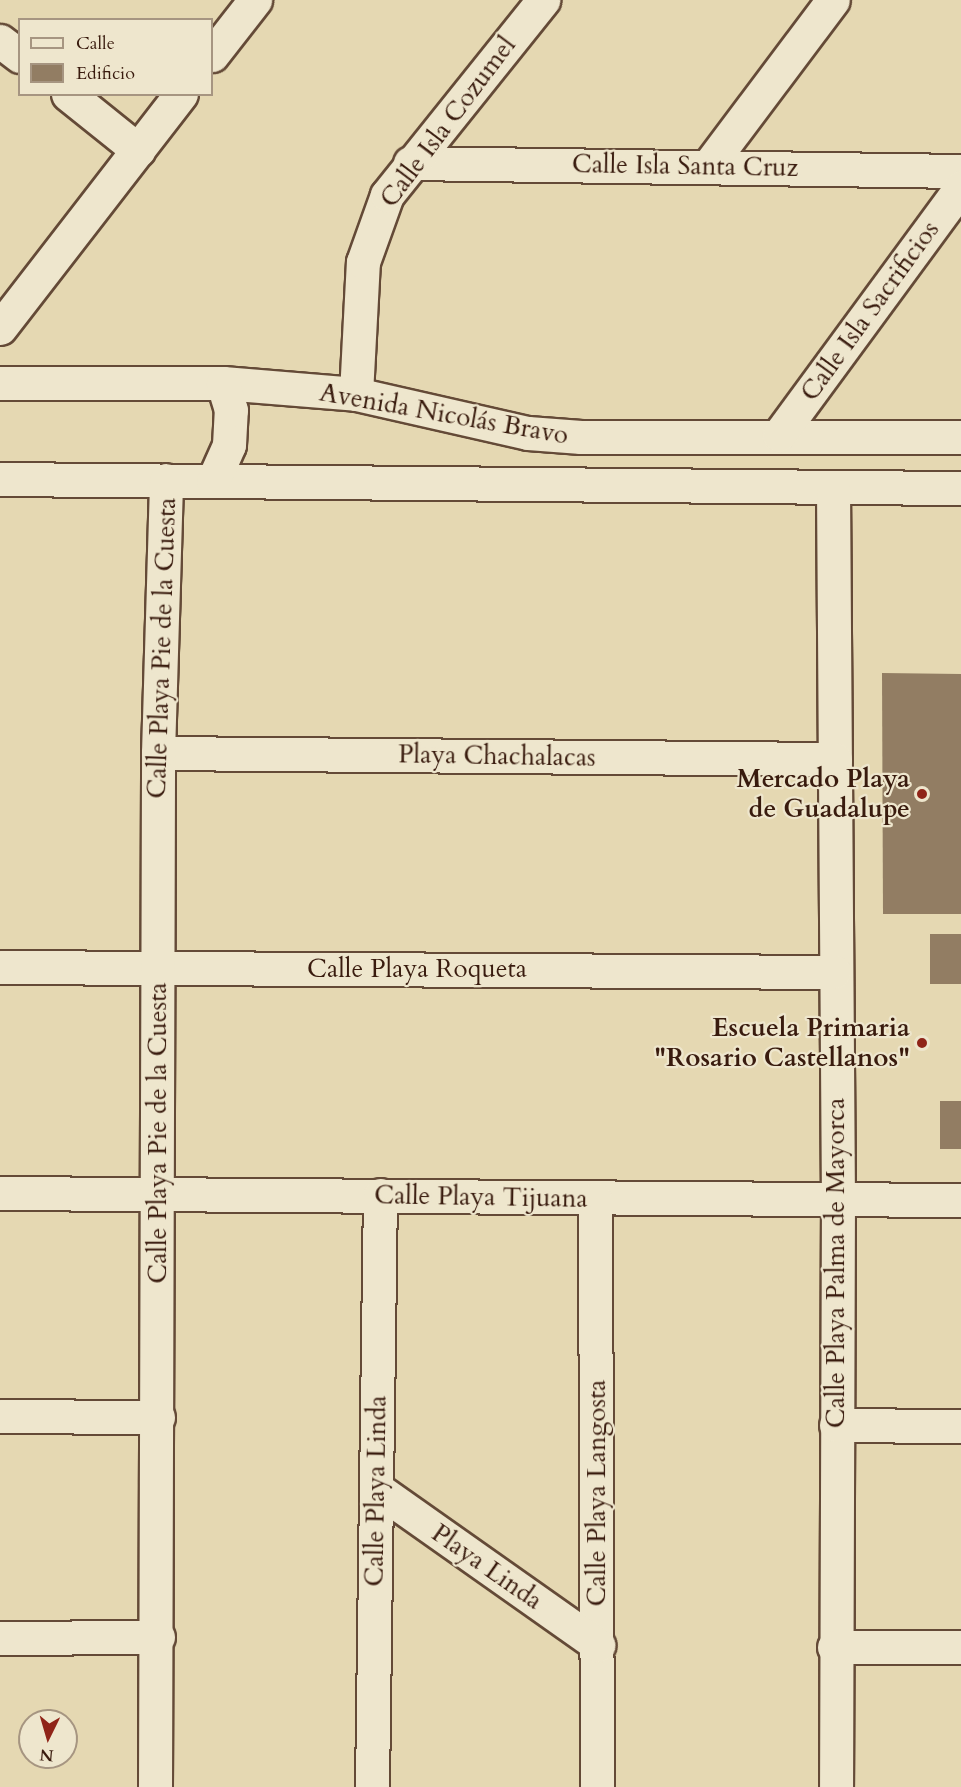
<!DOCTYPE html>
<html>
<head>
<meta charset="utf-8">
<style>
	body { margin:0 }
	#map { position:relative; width:961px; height:1787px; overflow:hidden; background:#e5d8b2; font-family:Cardo,serif }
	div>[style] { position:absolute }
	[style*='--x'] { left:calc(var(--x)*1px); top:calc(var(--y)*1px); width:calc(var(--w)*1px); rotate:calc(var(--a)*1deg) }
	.building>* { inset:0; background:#927d63 }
	.roads { filter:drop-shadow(2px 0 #644a37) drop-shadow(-2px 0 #644a37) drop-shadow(0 2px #644a37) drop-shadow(0 -2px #644a37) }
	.minor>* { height:33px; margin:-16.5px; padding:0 16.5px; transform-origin:16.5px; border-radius:16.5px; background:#eee6cd }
	.dots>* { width:16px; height:16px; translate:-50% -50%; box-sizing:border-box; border:3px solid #eee6cd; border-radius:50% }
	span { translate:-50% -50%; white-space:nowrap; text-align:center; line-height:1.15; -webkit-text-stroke:4.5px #eee6cd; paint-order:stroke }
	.street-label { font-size:26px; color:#391b0e }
	.poi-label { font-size:26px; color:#391b0e; font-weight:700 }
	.right { translate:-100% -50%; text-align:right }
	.legend { position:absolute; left:18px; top:18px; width:195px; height:78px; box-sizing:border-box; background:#eee6cd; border:2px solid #a69581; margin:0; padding:8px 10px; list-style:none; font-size:18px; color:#391b0e }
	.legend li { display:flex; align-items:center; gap:12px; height:30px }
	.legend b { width:30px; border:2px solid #a69581 }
	.north { position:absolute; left:18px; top:1709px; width:60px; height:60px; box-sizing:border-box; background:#eee6cd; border:2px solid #a69581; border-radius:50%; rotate:185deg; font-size:16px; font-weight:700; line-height:24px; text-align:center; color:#391b0e }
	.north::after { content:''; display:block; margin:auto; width:21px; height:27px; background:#8f2418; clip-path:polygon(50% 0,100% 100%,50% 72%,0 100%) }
</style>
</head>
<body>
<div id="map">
	<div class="building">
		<i style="clip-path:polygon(882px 673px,961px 674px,961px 914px,883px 914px)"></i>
		<i style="clip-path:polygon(930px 934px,961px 934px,961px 984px,930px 984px)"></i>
		<i style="clip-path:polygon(940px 1101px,961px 1101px,961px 1149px,940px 1149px)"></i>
	</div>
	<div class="roads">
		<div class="minor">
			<i style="--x:0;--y:41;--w:25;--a:37"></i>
			<i style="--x:212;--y:55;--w:70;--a:-52"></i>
			<i style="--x:68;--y:94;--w:90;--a:38.7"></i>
			<i style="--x:410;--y:163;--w:551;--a:0.83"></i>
			<i style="--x:709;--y:165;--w:206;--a:-53.1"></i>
			<i style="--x:0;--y:328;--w:296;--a:-52.3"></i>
			<i style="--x:0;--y:383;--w:223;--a:0"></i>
			<i style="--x:223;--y:383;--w:133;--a:4.7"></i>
			<i style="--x:356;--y:394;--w:176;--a:12.8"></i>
			<i style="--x:528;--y:433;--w:53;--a:4.3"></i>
			<i style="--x:581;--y:437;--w:380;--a:0"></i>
			<i style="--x:356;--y:394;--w:132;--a:-87"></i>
			<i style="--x:363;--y:262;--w:71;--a:-70.3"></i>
			<i style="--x:387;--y:195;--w:250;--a:-51.3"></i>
			<i style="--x:779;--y:435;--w:308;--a:-53.7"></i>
			<i style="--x:0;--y:479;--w:961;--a:0.54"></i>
			<i style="--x:213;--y:481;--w:39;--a:-66"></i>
			<i style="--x:229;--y:445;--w:35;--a:-87"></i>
			<i style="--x:231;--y:410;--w:28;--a:-107"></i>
			<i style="--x:833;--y:487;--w:711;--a:89.6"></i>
			<i style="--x:838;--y:1198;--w:589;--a:90.19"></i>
			<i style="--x:158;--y:753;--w:677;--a:0.51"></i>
			<i style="--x:0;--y:967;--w:834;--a:0.34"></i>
			<i style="--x:0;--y:1193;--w:961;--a:0.42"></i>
			<i style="--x:595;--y:1199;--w:588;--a:89.81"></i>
			<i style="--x:0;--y:1416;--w:158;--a:0.4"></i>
			<i style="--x:836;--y:1425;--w:125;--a:0.5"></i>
			<i style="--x:377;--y:1489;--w:271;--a:35.2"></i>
			<i style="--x:0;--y:1638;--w:158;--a:-0.4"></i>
			<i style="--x:834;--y:1647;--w:127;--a:0"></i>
			<i style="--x:155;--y:1787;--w:1034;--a:-89.83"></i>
			<i style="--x:158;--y:753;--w:273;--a:-88.3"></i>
			<i style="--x:372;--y:1787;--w:592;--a:-89.23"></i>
		</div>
	</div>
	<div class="dots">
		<i style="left:922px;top:794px;background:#8f2418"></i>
		<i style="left:922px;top:1043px;background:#8f2418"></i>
	</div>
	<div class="street-label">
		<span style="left:448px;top:122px;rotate:-53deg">Calle Isla Cozumel</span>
		<span style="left:685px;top:166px;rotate:1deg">Calle Isla Santa Cruz</span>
		<span style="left:870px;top:311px;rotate:-54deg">Calle Isla Sacrificios</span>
		<span style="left:444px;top:414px;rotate:10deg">Avenida Nicolás Bravo</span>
		<span style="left:162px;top:648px;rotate:-88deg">Calle Playa Pie de la Cuesta</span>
		<span style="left:497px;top:756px;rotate:1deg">Playa Chachalacas</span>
		<span style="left:417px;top:969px">Calle Playa Roqueta</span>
		<span style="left:158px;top:1133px;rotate:-90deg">Calle Playa Pie de la Cuesta</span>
		<span style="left:481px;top:1197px;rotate:1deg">Calle Playa Tijuana</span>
		<span style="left:836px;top:1263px;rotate:-90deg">Calle Playa Palma de Mayorca</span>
		<span style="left:376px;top:1491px;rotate:-89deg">Calle Playa Linda</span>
		<span style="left:597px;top:1493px;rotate:-90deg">Calle Playa Langosta</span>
		<span style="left:487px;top:1567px;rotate:35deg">Playa Linda</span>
	</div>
	<div class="poi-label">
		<span class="right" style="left:910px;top:794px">Mercado Playa<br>de Guadalupe</span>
		<span class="right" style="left:910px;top:1043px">Escuela Primaria<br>"Rosario Castellanos"</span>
	</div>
	<ul class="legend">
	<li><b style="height:8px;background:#eee6cd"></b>Calle</li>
	<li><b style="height:16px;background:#927d63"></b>Edificio</li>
	</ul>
	<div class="north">N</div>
</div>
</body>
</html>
